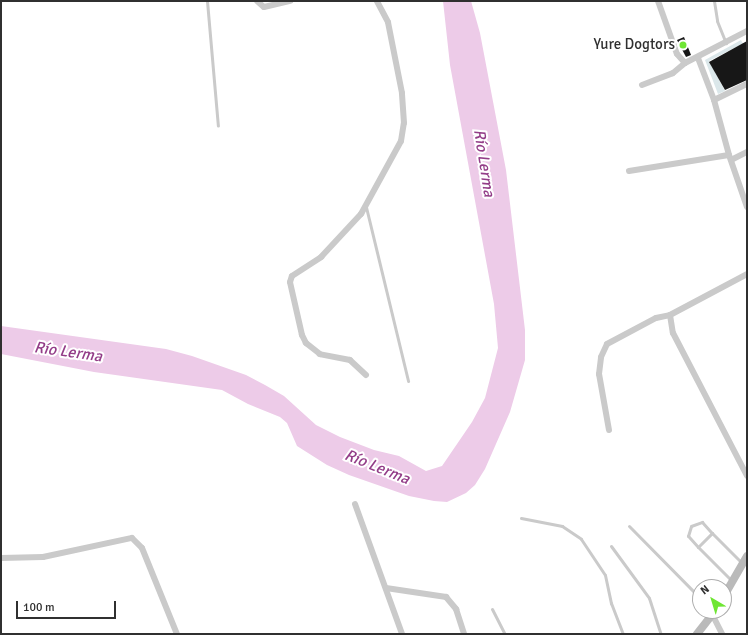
<!DOCTYPE html>
<html>
<head>
<meta charset="utf-8">
<style>
	body { margin:0 }
	#map { position:relative; width:748px; height:635px; overflow:hidden; background:#fff; font-family:Signika,sans-serif }
	div>[style] { position:absolute }
	[style*='--x'] { left:calc(var(--x)*1px); top:calc(var(--y)*1px); width:calc(var(--w)*1px); rotate:calc(var(--a)*1deg) }
	.green>* { inset:0; background:#dbe7ea }
	.water>* { inset:0; background:#edcbe8 }
	.building>* { inset:0; background:#171717 }
	.service>* { height:3px; margin:-1.5px; padding:0 1.5px; transform-origin:1.5px; border-radius:1.5px; background:#cacaca }
	.minor>* { height:6px; margin:-3px; padding:0 3px; transform-origin:3px; border-radius:3px; background:#cacaca }
	.secondary>* { height:8px; margin:-4px; padding:0 4px; transform-origin:4px; border-radius:4px; background:#bababa }
	.dots>* { width:11px; height:11px; translate:-50% -50%; box-sizing:border-box; border:2px solid #fff; border-radius:50% }
	span { translate:-50% -50%; white-space:nowrap; text-align:center; line-height:1.15; -webkit-text-stroke:4px #fff; paint-order:stroke }
	.poi-label { font-size:15px; color:#303030 }
	.right { translate:-100% -50%; text-align:right }
	.water-label { font-size:16px; color:#933d88; font-style:italic }
	.frame { position:absolute; inset:0; border:2px solid #303030; pointer-events:none }
	.north { position:absolute; left:692px; top:579px; width:40px; height:40px; box-sizing:border-box; background:#fff; border:1px solid #acacac; border-radius:50%; rotate:322deg; font-size:11px; font-weight:700; line-height:16px; text-align:center; color:#303030 }
	.north::after { content:''; display:block; margin:auto; width:14px; height:18px; background:#6fe634; clip-path:polygon(50% 0,100% 100%,50% 72%,0 100%) }
	.scale { position:absolute; left:16px; top:601px; width:100px; height:18px; box-sizing:border-box; border:2px solid #303030; border-top:0; padding-left:5px; font-size:12px; line-height:14px; white-space:nowrap; color:#303030; -webkit-text-stroke:3px #fff; paint-order:stroke }
</style>
</head>
<body>
<div id="map">
	<div class="green">
		<i style="clip-path:polygon(741px 40px,747px 51px,743px 55px,738px 46px,709px 61px,725px 91px,718px 94px,705px 60px)"></i>
	</div>
	<div class="water">
		<i style="clip-path:polygon(443px 1px,471px 1px,480px 33px,506px 170px,525px 330px,525px 360px,510px 412px,485px 469px,475px 485px,466px 493px,447px 502px,434px 501px,409px 496px,349px 475px,327px 465px,297px 446px,287px 423px,280px 417px,248px 404px,222px 390px,94px 372px,1px 354px,1px 326px,166px 349px,192px 356px,246px 375px,265px 385px,284px 396px,316px 425px,340px 437px,374px 450px,399px 456px,426px 471px,442px 466px,472px 422px,485px 398px,498px 348px,494px 304px,450px 65px)"></i>
	</div>
	<div class="building">
		<i style="clip-path:polygon(684px 37px,691px 55px,686px 57px,677px 40px)"></i>
		<i style="clip-path:polygon(747px 41px,747px 80px,725px 90px,709px 62px)"></i>
	</div>
	<div class="service">
		<i style="--x:207;--y:1;--w:125;--a:85"></i>
		<i style="--x:714;--y:1;--w:20;--a:81"></i>
		<i style="--x:717;--y:21;--w:24;--a:68"></i>
		<i style="--x:366;--y:207;--w:179;--a:76.4"></i>
		<i style="--x:521;--y:518;--w:42;--a:11"></i>
		<i style="--x:562;--y:526;--w:23;--a:34"></i>
		<i style="--x:581;--y:539;--w:43;--a:56.3"></i>
		<i style="--x:605;--y:575;--w:29;--a:78"></i>
		<i style="--x:611;--y:603;--w:33;--a:69"></i>
		<i style="--x:629;--y:526;--w:101;--a:45.4"></i>
		<i style="--x:611;--y:546;--w:64;--a:53.8"></i>
		<i style="--x:649;--y:598;--w:38;--a:72"></i>
		<i style="--x:698;--y:547;--w:15;--a:-132"></i>
		<i style="--x:688;--y:536;--w:10;--a:-73"></i>
		<i style="--x:691;--y:526;--w:12;--a:-20"></i>
		<i style="--x:702;--y:522;--w:15;--a:48"></i>
		<i style="--x:732;--y:581;--w:48;--a:-135"></i>
		<i style="--x:698;--y:547;--w:20;--a:-45"></i>
		<i style="--x:712;--y:533;--w:42;--a:45"></i>
		<i style="--x:492;--y:609;--w:28;--a:63"></i>
	</div>
	<div class="minor">
		<i style="--x:257;--y:1;--w:9;--a:41"></i>
		<i style="--x:264;--y:7;--w:27;--a:-13"></i>
		<i style="--x:658;--y:1;--w:56;--a:70.3"></i>
		<i style="--x:677;--y:54;--w:12;--a:48"></i>
		<i style="--x:685;--y:63;--w:70;--a:-27.3"></i>
		<i style="--x:698;--y:58;--w:45;--a:69.1"></i>
		<i style="--x:714;--y:100;--w:57;--a:74.7"></i>
		<i style="--x:729;--y:155;--w:55;--a:70.9"></i>
		<i style="--x:642;--y:85;--w:33;--a:-21"></i>
		<i style="--x:673;--y:73;--w:16;--a:-40"></i>
		<i style="--x:714;--y:100;--w:37;--a:-26"></i>
		<i style="--x:731;--y:160;--w:18;--a:-27"></i>
		<i style="--x:629;--y:171;--w:101;--a:-9.1"></i>
		<i style="--x:670;--y:315;--w:18;--a:81"></i>
		<i style="--x:673;--y:333;--w:161;--a:62.6"></i>
		<i style="--x:366;--y:375;--w:22;--a:-137"></i>
		<i style="--x:350;--y:360;--w:31;--a:-169"></i>
		<i style="--x:320;--y:354;--w:18;--a:-142"></i>
		<i style="--x:306;--y:343;--w:9;--a:-117"></i>
		<i style="--x:302;--y:335;--w:54;--a:-102.8"></i>
		<i style="--x:290;--y:282;--w:6;--a:-72"></i>
		<i style="--x:292;--y:276;--w:35;--a:-33"></i>
		<i style="--x:321;--y:257;--w:59;--a:-47.1"></i>
		<i style="--x:361;--y:214;--w:83;--a:-61.3"></i>
		<i style="--x:401;--y:141;--w:18;--a:-81"></i>
		<i style="--x:404;--y:123;--w:30;--a:-94"></i>
		<i style="--x:402;--y:93;--w:72;--a:-101.2"></i>
		<i style="--x:388;--y:22;--w:24;--a:-118"></i>
		<i style="--x:609;--y:430;--w:57;--a:-100.1"></i>
		<i style="--x:599;--y:374;--w:17;--a:-83"></i>
		<i style="--x:601;--y:357;--w:14;--a:-65"></i>
		<i style="--x:607;--y:344;--w:55;--a:-28"></i>
		<i style="--x:656;--y:318;--w:14;--a:-12"></i>
		<i style="--x:670;--y:315;--w:87;--a:-28"></i>
		<i style="--x:355;--y:504;--w:138;--a:70.1"></i>
		<i style="--x:1;--y:558;--w:42;--a:-1.4"></i>
		<i style="--x:43;--y:557;--w:91;--a:-12.1"></i>
		<i style="--x:132;--y:538;--w:14;--a:45"></i>
		<i style="--x:142;--y:548;--w:93;--a:67.9"></i>
		<i style="--x:386;--y:588;--w:61;--a:8.5"></i>
		<i style="--x:446;--y:597;--w:16;--a:50"></i>
		<i style="--x:456;--y:609;--w:26;--a:72"></i>
		<i style="--x:713;--y:616;--w:20;--a:63"></i>
	</div>
	<div class="secondary">
		<i style="--x:724;--y:596;--w:46;--a:-60.1"></i>
		<i style="--x:697;--y:634;--w:29;--a:-52"></i>
	</div>
	<div class="dots">
		<i style="left:683px;top:45px;background:#6fe634"></i>
	</div>
	<div class="poi-label">
		<span class="right" style="left:675px;top:45px">Yure Dogtors</span>
	</div>
	<div class="water-label">
		<span style="left:484px;top:163px;rotate:81deg">Río Lerma</span>
		<span style="left:68px;top:352px;rotate:8deg">Río Lerma</span>
		<span style="left:377px;top:467px;rotate:22deg">Río Lerma</span>
	</div>
	<div class="frame"></div>
	<div class="north">N</div>
	<div class="scale">100 m</div>
</div>
</body>
</html>
